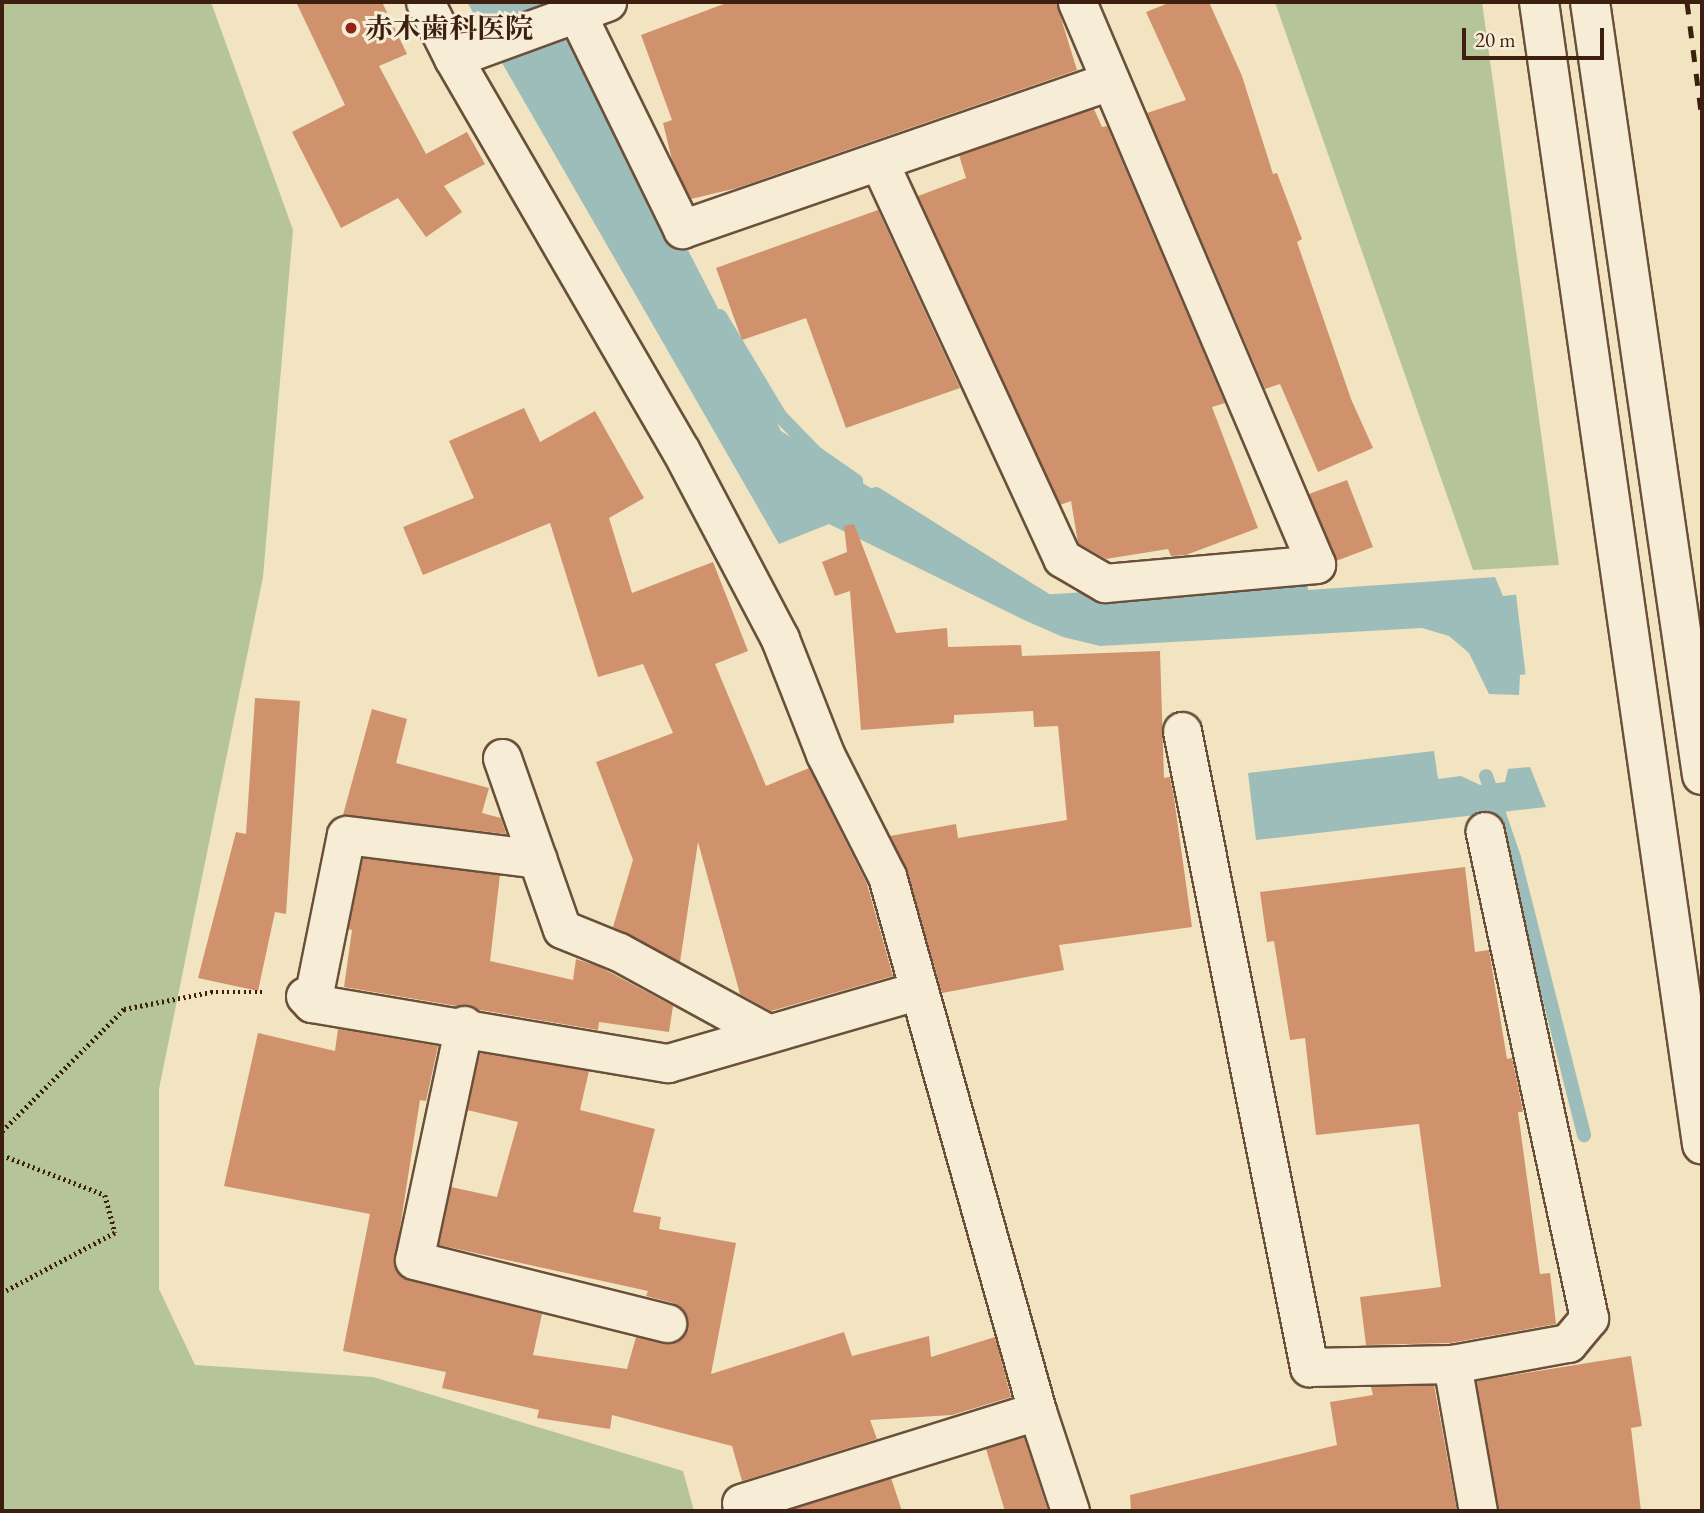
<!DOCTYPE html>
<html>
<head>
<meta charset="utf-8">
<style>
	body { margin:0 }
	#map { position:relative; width:1704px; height:1513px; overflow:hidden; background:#f2e4c0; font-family:"EB Garamond","Noto Serif JP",serif }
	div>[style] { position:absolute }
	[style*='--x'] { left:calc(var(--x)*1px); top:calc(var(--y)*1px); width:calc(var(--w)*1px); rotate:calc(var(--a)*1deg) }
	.green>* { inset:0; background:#b5c597 }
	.water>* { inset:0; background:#9dbdba }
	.pier>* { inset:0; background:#f2e4c0 }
	.stream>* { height:14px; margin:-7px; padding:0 7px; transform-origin:7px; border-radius:7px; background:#9dbdba }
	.building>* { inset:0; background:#cf926c }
	.path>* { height:4.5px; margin-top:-2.25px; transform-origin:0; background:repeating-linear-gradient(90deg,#3c1f0e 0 2px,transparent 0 5.5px) }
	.roads { filter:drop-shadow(2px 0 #6a503a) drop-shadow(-2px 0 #6a503a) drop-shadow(0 2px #6a503a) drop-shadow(0 -2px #6a503a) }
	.minor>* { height:37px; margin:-18.5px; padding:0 18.5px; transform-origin:18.5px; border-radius:18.5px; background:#f7edd6 }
	.tertiary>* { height:38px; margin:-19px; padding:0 19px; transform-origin:19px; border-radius:19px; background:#f7edd6 }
	.rail>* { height:5px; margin-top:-2.5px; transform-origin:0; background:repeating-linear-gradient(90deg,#3c1f0e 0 12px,transparent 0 24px) }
	.dots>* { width:19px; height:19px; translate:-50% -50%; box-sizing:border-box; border:4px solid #f7edd6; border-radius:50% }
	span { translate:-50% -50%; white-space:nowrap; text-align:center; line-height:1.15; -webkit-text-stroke:6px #f7edd6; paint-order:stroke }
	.poi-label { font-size:28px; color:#3c1f0e; font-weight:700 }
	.left { translate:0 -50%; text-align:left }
	.frame { position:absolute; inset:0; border:4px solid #3c1f0e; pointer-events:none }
	.scale { position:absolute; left:1462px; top:28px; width:142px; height:32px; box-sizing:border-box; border:4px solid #3c1f0e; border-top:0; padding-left:9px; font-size:21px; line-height:24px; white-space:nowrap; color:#3c1f0e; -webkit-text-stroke:5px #f7edd6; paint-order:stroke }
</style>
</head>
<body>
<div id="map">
	<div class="green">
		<i style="clip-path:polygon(2px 2px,211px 2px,293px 230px,263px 577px,159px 1089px,159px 1289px,195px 1365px,373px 1377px,683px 1471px,694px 1511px,2px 1511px)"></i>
		<i style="clip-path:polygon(1275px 2px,1482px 2px,1559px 565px,1473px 570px)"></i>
	</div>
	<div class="water">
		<i style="clip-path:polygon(467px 2px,553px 2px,581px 42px,781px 431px,1039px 595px,1307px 578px,1308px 590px,1495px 577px,1503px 596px,1702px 574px,1702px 654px,1520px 675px,1519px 695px,1489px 694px,1469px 653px,1449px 636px,1422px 628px,1100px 646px,1063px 637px,1024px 620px,829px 524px,779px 544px)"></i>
		<i style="clip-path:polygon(1434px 751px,1438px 779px,1461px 776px,1480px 785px,1505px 782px,1508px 769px,1530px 767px,1546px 807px,1256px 840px,1248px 773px)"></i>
	</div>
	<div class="pier">
		<i style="clip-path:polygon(1702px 572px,1702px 658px,1526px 678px,1516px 594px)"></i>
	</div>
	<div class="stream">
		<i style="--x:720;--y:316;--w:117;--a:59"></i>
		<i style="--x:780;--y:416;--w:52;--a:45.8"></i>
		<i style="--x:816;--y:453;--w:49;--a:35"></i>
		<i style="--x:876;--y:494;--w:208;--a:32"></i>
		<i style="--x:1486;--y:776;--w:87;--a:71.1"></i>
		<i style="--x:1514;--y:858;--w:286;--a:75.8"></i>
	</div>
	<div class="building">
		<i style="clip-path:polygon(296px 2px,382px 2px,407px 54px,379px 66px,426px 154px,467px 132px,485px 164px,444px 186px,462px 212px,426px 237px,398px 198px,341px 228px,292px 132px,345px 105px)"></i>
		<i style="clip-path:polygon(729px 2px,1056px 2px,1077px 70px,737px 188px,691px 199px,673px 164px,663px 123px,672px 120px,641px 35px)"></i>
		<i style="clip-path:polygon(1171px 2px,1209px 2px,1242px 76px,1273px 174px,1277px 173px,1302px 239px,1297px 242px,1351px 399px,1373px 448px,1318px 472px,1280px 384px,1265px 389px,1147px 113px,1186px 100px,1146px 12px)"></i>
		<i style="clip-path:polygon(1094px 109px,1102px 127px,1107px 126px,1225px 403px,1212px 407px,1258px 528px,1186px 555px,1171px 556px,1168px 549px,1106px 559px,1078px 543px,1071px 501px,1060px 505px,918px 196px,966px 178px,959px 155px)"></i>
		<i style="clip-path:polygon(878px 210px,960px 388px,846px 428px,806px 318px,742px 340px,716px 268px)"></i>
		<i style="clip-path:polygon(524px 408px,540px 442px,595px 411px,644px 498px,609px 518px,632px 593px,713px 562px,748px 651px,715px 664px,766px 786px,809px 768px,867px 884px,893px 976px,771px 1011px,740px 994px,698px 842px,680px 962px,613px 927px,633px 860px,596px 762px,673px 733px,643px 664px,598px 677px,550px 523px,423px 575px,403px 527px,474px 498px,449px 441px)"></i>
		<i style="clip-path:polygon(1347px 480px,1373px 547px,1336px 561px,1309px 494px)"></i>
		<i style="clip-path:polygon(854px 524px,896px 633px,947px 628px,948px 647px,1021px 645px,1022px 656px,1160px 651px,1164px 778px,1170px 777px,1174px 798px,1192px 927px,1059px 945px,1064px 970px,942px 993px,907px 870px,890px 836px,956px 824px,958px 838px,1067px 820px,1058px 726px,1034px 727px,1033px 711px,954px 715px,954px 723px,861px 730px,850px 591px,835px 596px,822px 562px,847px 552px,844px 526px)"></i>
		<i style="clip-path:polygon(255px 698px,300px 701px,286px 914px,275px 912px,258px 991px,198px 978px,236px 832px,246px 834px)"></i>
		<i style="clip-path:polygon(372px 709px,407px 719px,396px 763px,489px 788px,482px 813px,501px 818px,506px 834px,343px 815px)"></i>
		<i style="clip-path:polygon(363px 858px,500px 875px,490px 961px,573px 980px,576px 959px,600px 967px,673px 1006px,669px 1032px,599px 1022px,598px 1030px,344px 987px,352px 930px,348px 929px)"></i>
		<i style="clip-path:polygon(1465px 867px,1475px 952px,1489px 950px,1507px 1059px,1512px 1058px,1522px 1106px,1523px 1112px,1518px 1112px,1540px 1274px,1550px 1273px,1556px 1324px,1450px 1343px,1366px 1345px,1360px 1297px,1441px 1287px,1419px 1124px,1316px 1135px,1305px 1038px,1290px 1040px,1274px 941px,1267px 942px,1260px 892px)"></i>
		<i style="clip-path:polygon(338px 1029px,438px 1046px,426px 1101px,420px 1100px,394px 1266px,409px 1280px,542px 1314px,533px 1355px,627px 1369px,636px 1337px,673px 1343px,683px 1337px,687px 1318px,673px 1303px,646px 1296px,648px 1291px,439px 1245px,451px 1187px,497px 1197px,518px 1122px,467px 1110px,480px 1053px,589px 1071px,580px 1110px,655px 1129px,633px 1212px,661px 1217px,659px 1229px,736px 1243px,711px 1374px,844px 1332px,852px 1356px,929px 1336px,931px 1357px,995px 1337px,1011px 1397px,952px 1415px,870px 1420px,877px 1439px,742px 1481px,732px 1446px,612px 1415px,610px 1429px,537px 1418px,539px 1410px,442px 1388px,446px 1372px,343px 1351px,370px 1214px,224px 1186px,258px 1033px,335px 1051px)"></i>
		<i style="clip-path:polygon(1631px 1356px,1642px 1426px,1631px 1428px,1641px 1511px,1498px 1511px,1476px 1381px)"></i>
		<i style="clip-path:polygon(1434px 1385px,1457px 1511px,1131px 1511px,1130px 1495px,1337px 1445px,1330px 1402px,1373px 1395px,1371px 1387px)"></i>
		<i style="clip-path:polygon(1024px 1437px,1048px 1511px,1005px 1511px,986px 1449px)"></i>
		<i style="clip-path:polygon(891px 1478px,902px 1511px,785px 1511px)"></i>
	</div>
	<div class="path">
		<i style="--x:2;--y:1131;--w:173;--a:-45"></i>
		<i style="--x:124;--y:1009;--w:89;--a:-11.1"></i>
		<i style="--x:211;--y:992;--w:52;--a:0"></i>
		<i style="--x:2;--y:1155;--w:110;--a:21.2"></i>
		<i style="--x:105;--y:1195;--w:39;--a:75"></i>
		<i style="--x:115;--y:1233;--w:128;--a:152"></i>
	</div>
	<div class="roads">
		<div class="minor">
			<i style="--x:425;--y:2;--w:63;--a:63.4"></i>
			<i style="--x:453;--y:58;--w:454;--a:59.9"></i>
			<i style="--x:681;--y:451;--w:212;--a:62.2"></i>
			<i style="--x:780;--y:639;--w:123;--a:68.6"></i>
			<i style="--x:825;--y:754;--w:137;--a:63.1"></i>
			<i style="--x:887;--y:876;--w:556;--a:74.34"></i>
			<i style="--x:1037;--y:1411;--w:105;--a:71.7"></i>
			<i style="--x:571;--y:2;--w:253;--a:63.9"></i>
			<i style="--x:682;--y:229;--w:453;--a:-19.1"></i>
			<i style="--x:453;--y:58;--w:164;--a:-20"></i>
			<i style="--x:880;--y:164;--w:434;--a:65.2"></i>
			<i style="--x:1062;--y:558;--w:50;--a:30.2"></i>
			<i style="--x:1105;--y:583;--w:212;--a:-5.1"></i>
			<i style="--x:1316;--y:564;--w:611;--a:-113.04"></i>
			<i style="--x:1182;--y:731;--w:649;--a:78.71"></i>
			<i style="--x:1309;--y:1367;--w:143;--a:-1.2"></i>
			<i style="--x:1452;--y:1364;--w:118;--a:-10.3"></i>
			<i style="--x:1568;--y:1343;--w:33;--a:-50"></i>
			<i style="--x:1589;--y:1318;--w:498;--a:-102.1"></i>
			<i style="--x:502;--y:758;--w:181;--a:70.7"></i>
			<i style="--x:562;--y:929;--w:61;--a:22"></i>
			<i style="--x:619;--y:952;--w:166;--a:28.7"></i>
			<i style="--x:305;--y:996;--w:10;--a:45"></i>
			<i style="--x:312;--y:1003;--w:361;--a:9.6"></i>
			<i style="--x:668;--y:1063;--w:261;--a:-16.2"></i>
			<i style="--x:312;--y:1003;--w:171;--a:-78.6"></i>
			<i style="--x:346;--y:835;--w:193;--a:7.1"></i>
			<i style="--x:464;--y:1025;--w:240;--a:102"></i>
			<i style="--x:414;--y:1260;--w:261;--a:14"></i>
			<i style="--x:1452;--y:1364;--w:149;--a:80"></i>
			<i style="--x:741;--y:1503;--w:310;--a:-17.3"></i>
		</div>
		<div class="tertiary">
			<i style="--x:1539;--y:2;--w:1154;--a:81.88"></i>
			<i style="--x:1590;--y:2;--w:781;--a:81.76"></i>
		</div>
	</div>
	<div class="rail">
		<i style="--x:1687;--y:2;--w:118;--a:82.7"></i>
	</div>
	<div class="dots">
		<i style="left:351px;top:28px;background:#8f2418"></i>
	</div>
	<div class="poi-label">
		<span class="left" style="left:365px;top:28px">赤木歯科医院</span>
	</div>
	<div class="frame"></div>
	<div class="scale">20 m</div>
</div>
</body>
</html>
